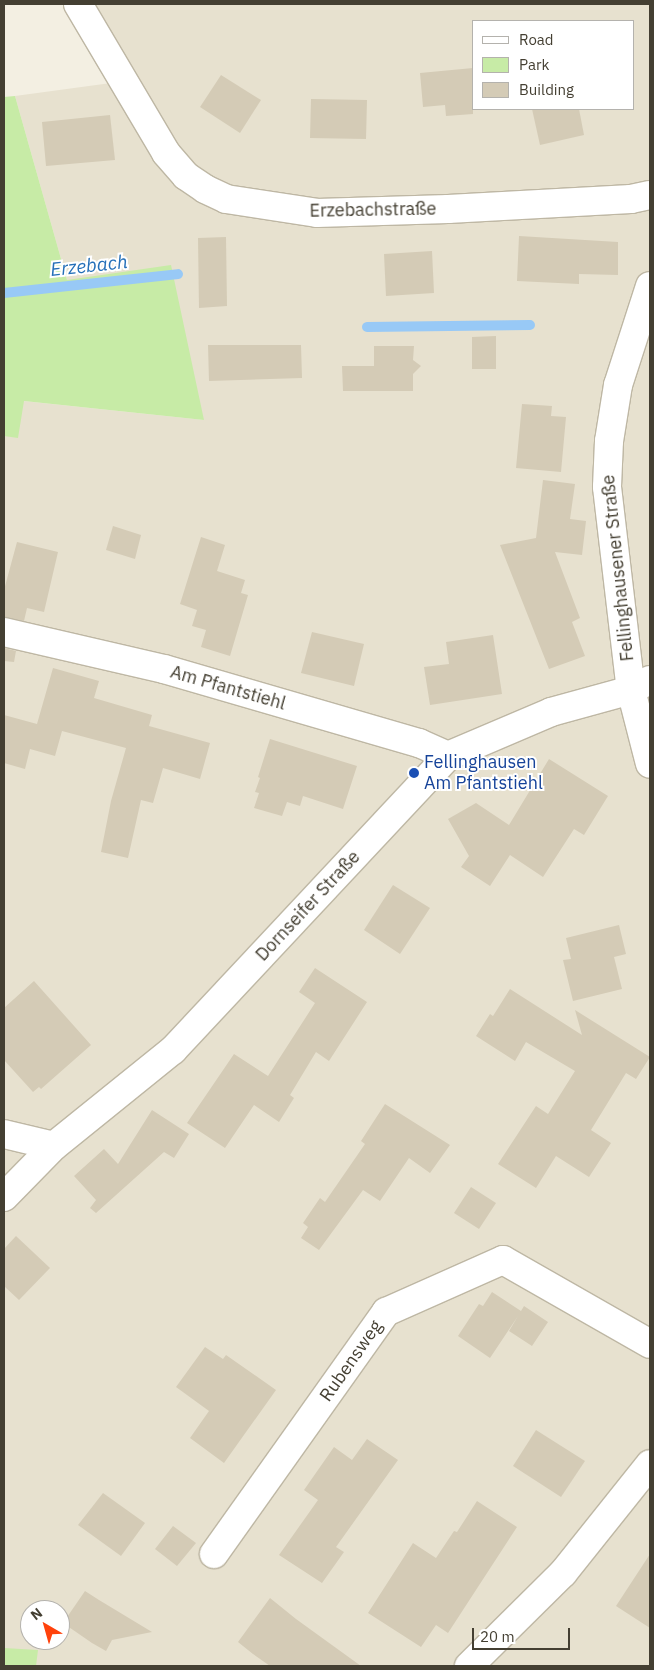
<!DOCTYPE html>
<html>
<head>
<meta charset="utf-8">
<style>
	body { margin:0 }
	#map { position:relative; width:654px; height:1670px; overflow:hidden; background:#f3efe2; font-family:"IBM Plex Sans",sans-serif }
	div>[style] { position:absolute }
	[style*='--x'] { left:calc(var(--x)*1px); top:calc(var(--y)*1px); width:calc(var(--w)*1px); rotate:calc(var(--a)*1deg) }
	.residential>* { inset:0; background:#e7e1cf }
	.green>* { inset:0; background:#c7eba6 }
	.stream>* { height:10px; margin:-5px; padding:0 5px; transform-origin:5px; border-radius:5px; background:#98c9f6 }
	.building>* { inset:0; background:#d4cbb6 }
	.roads { filter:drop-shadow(1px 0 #beb7a4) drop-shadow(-1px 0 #beb7a4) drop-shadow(0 1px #beb7a4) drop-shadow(0 -1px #beb7a4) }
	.minor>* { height:28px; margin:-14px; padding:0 14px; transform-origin:14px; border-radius:14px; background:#fff }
	.dots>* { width:14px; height:14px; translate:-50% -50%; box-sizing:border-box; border:2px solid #fff; border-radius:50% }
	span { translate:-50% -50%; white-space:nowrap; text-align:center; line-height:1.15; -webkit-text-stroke:4px #fff; paint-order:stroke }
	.street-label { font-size:18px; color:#443f32 }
	.transit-label { font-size:18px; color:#164399 }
	.left { translate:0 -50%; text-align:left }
	.water-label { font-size:19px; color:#246fb8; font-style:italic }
	.frame { position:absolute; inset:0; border:5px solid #443f32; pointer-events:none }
	.legend { position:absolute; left:472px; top:20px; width:162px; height:90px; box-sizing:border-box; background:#fff; border:1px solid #b4b2ad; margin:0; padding:6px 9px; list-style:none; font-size:15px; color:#443f32 }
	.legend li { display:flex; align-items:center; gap:10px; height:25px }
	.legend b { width:25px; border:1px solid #b4b2ad }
	.north { position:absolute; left:20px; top:1600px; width:50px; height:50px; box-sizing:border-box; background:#fff; border:1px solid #b4b2ad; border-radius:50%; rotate:322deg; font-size:14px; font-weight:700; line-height:20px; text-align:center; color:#443f32 }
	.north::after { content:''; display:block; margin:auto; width:18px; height:22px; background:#ff420c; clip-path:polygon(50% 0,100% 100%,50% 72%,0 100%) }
	.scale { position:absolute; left:472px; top:1628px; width:98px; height:22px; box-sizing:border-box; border:2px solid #443f32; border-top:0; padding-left:6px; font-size:15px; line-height:18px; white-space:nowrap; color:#443f32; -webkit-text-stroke:4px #fff; paint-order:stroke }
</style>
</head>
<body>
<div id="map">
	<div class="residential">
		<i style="clip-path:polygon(evenodd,67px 4px,650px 4px,650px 1666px,4px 1666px,4px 399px,204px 420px,67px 280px,15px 96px,111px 83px,67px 4px,473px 21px,633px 21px,633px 109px,473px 109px,473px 21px,67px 4px,30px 1610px,60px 1610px,60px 1640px,30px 1640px,30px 1610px)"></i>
	</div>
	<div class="green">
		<i style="clip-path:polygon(15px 96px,67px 280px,171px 265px,204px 420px,24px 401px,18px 438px,4px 436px,4px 97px)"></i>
		<i style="clip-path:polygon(4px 1648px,38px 1650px,36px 1666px,4px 1666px)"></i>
	</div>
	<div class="stream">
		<i style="--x:4;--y:293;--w:175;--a:-6.2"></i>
		<i style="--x:367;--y:327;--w:163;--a:-0.7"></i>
	</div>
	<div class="building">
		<i style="clip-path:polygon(473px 68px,473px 114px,446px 116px,445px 105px,423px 107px,420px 73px)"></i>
		<i style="clip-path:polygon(221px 75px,261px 100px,240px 133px,200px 107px)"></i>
		<i style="clip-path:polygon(311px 99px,367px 100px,366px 139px,310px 138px)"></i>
		<i style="clip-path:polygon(532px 109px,579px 109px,584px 135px,540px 145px)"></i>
		<i style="clip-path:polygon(110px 115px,115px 160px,46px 166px,42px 122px)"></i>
		<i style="clip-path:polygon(519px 236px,618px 242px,618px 275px,579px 274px,579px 284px,517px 281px)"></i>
		<i style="clip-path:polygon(226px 237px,227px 306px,199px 308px,198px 238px)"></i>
		<i style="clip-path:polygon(432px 251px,434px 293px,386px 296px,384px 254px)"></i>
		<i style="clip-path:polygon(496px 336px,496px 369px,472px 369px,472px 337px)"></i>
		<i style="clip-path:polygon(208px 345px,301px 345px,302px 378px,209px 381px)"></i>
		<i style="clip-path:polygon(374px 346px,414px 346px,413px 360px,421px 366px,413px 374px,413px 391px,343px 391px,342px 366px,374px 366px)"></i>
		<i style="clip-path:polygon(522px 404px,552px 406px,551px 416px,566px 417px,561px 472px,516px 468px)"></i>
		<i style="clip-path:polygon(543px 480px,575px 484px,570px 519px,586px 521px,582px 555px,555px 552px,580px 618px,572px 622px,585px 656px,549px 669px,500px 545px,536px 538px)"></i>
		<i style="clip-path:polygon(113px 526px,141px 535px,135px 559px,106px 550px)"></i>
		<i style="clip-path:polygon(201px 537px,225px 545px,217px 571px,245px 580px,241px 593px,248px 595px,230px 656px,201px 647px,206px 630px,192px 626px,197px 610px,180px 604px)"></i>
		<i style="clip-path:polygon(17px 542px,58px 552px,44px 612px,27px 608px,24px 621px,4px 617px,4px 590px)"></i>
		<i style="clip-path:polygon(312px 632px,364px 644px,354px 686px,301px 673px)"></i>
		<i style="clip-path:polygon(493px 635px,502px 694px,430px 705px,424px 667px,449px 664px,446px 642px)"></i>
		<i style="clip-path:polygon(4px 648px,16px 651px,14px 662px,4px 661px)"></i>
		<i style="clip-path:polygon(53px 668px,99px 681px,94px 698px,152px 715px,149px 726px,210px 743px,200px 779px,163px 768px,153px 803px,141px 800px,128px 858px,101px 852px,111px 801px,126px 748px,62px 731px,55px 756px,30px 749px,25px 769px,4px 763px,4px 715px,37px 724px)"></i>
		<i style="clip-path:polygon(270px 739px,357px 766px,343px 809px,303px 796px,300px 806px,287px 802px,282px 816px,254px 808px,259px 793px,255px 792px,260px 778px,258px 777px)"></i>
		<i style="clip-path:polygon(549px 759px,608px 796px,584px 835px,574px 829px,543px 877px,510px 855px,490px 886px,461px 867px,469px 856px,448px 819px,476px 803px,509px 825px)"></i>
		<i style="clip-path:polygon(393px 885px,430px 908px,400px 954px,364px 930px)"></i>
		<i style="clip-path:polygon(619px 925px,626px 954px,614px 957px,622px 989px,573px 1001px,563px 960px,571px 959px,566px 938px)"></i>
		<i style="clip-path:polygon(315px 968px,367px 1002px,329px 1061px,316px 1052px,290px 1095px,294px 1098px,279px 1122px,254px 1105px,225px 1148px,187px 1123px,234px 1054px,268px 1076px,315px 1003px,299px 992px)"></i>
		<i style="clip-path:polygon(34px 981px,91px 1045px,41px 1089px,39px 1087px,33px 1092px,4px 1060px,4px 1008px)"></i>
		<i style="clip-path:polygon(510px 989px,582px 1035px,575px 1010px,650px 1057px,636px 1079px,626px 1073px,591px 1130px,611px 1143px,589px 1177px,556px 1156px,536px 1188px,498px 1164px,536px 1106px,548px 1114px,575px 1071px,526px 1042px,515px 1061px,476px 1036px,490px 1014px,493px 1016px)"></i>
		<i style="clip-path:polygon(385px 1104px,450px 1145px,430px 1173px,409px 1158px,380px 1201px,363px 1190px,319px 1250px,301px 1238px,308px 1227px,303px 1223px,320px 1198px,325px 1202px,365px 1144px,361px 1141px)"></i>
		<i style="clip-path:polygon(152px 1110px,189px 1134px,174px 1158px,164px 1152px,96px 1213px,90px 1208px,96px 1200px,74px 1176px,104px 1149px,118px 1164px)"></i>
		<i style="clip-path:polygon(471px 1187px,496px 1203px,479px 1229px,454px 1213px)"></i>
		<i style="clip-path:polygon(16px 1236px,50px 1268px,19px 1300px,4px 1286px,4px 1249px)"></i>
		<i style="clip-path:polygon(492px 1292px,521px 1311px,524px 1306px,548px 1322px,532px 1346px,509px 1331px,518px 1316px,490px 1358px,458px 1336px,479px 1304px,483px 1306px)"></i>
		<i style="clip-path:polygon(205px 1347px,223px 1359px,226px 1355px,276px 1390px,224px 1463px,190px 1438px,209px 1411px,176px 1387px)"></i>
		<i style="clip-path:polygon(536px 1430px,585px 1461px,561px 1497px,513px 1466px)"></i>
		<i style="clip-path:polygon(367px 1439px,398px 1460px,336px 1547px,344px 1552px,322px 1583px,279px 1555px,318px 1500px,304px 1490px,334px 1447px,352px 1460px)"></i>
		<i style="clip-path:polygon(103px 1493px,145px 1523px,121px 1556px,78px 1525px)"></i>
		<i style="clip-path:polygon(477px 1501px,517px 1527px,448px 1633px,436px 1625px,421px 1647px,368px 1613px,413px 1543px,436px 1558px,454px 1531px,457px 1532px)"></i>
		<i style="clip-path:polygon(173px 1526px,196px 1543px,177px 1566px,155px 1549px)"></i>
		<i style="clip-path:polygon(650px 1554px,650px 1628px,616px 1606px)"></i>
		<i style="clip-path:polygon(85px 1591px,99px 1600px,152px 1632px,112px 1640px,106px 1651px,92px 1643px,63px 1623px)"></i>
		<i style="clip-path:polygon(270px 1598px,296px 1619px,361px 1666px,270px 1666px,253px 1654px,238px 1642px)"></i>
	</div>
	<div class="roads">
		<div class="minor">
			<i style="--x:78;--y:4;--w:173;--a:59.4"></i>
			<i style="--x:166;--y:153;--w:30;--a:49"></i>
			<i style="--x:186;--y:176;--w:23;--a:34"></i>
			<i style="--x:205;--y:189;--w:23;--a:25"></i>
			<i style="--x:226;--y:199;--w:92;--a:8.7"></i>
			<i style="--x:317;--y:213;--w:131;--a:-1.7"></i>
			<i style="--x:448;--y:209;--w:183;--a:-3.1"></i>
			<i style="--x:631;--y:199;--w:19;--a:-12"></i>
			<i style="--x:650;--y:286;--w:104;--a:107.9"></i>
			<i style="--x:618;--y:385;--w:57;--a:99.1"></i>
			<i style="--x:609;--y:441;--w:46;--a:92.5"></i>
			<i style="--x:607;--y:487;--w:204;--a:83.3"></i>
			<i style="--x:631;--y:690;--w:76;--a:75.6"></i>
			<i style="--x:4;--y:632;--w:164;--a:13"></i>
			<i style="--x:164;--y:669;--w:266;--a:16.2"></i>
			<i style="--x:419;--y:743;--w:32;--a:24"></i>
			<i style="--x:4;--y:1134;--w:51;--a:13.5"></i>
			<i style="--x:4;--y:1197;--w:71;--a:-45.6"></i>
			<i style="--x:54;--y:1146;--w:153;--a:-38.9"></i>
			<i style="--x:173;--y:1050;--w:403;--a:-46.9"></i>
			<i style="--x:448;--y:756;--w:112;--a:-23.1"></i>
			<i style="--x:551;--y:712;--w:83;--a:-15.4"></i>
			<i style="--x:631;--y:690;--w:21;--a:-28"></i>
			<i style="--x:214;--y:1554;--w:297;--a:-54.6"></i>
			<i style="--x:386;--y:1312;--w:128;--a:-24"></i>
			<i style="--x:503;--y:1260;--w:169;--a:29.7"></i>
			<i style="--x:469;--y:1666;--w:132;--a:-44.7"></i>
			<i style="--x:563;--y:1573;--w:139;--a:-51.4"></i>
		</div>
	</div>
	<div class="dots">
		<i style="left:414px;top:773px;background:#1a4fb4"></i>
	</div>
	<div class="street-label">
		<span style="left:373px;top:210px;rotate:-1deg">Erzebachstraße</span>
		<span style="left:618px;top:568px;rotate:-96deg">Fellinghausener Straße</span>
		<span style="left:228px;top:688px;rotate:16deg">Am Pfantstiehl</span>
		<span style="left:308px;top:906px;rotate:-47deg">Dornseifer Straße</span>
		<span style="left:351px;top:1361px;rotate:-55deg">Rubensweg</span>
	</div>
	<div class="transit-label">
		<span class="left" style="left:424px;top:773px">Fellinghausen<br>Am Pfantstiehl</span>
	</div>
	<div class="water-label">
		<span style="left:89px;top:266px;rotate:-6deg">Erzebach</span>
	</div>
	<div class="frame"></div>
	<ul class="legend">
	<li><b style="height:6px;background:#fff"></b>Road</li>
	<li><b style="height:14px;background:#c7eba6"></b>Park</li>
	<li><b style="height:14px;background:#d4cbb6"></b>Building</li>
	</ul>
	<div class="north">N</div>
	<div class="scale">20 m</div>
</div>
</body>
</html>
